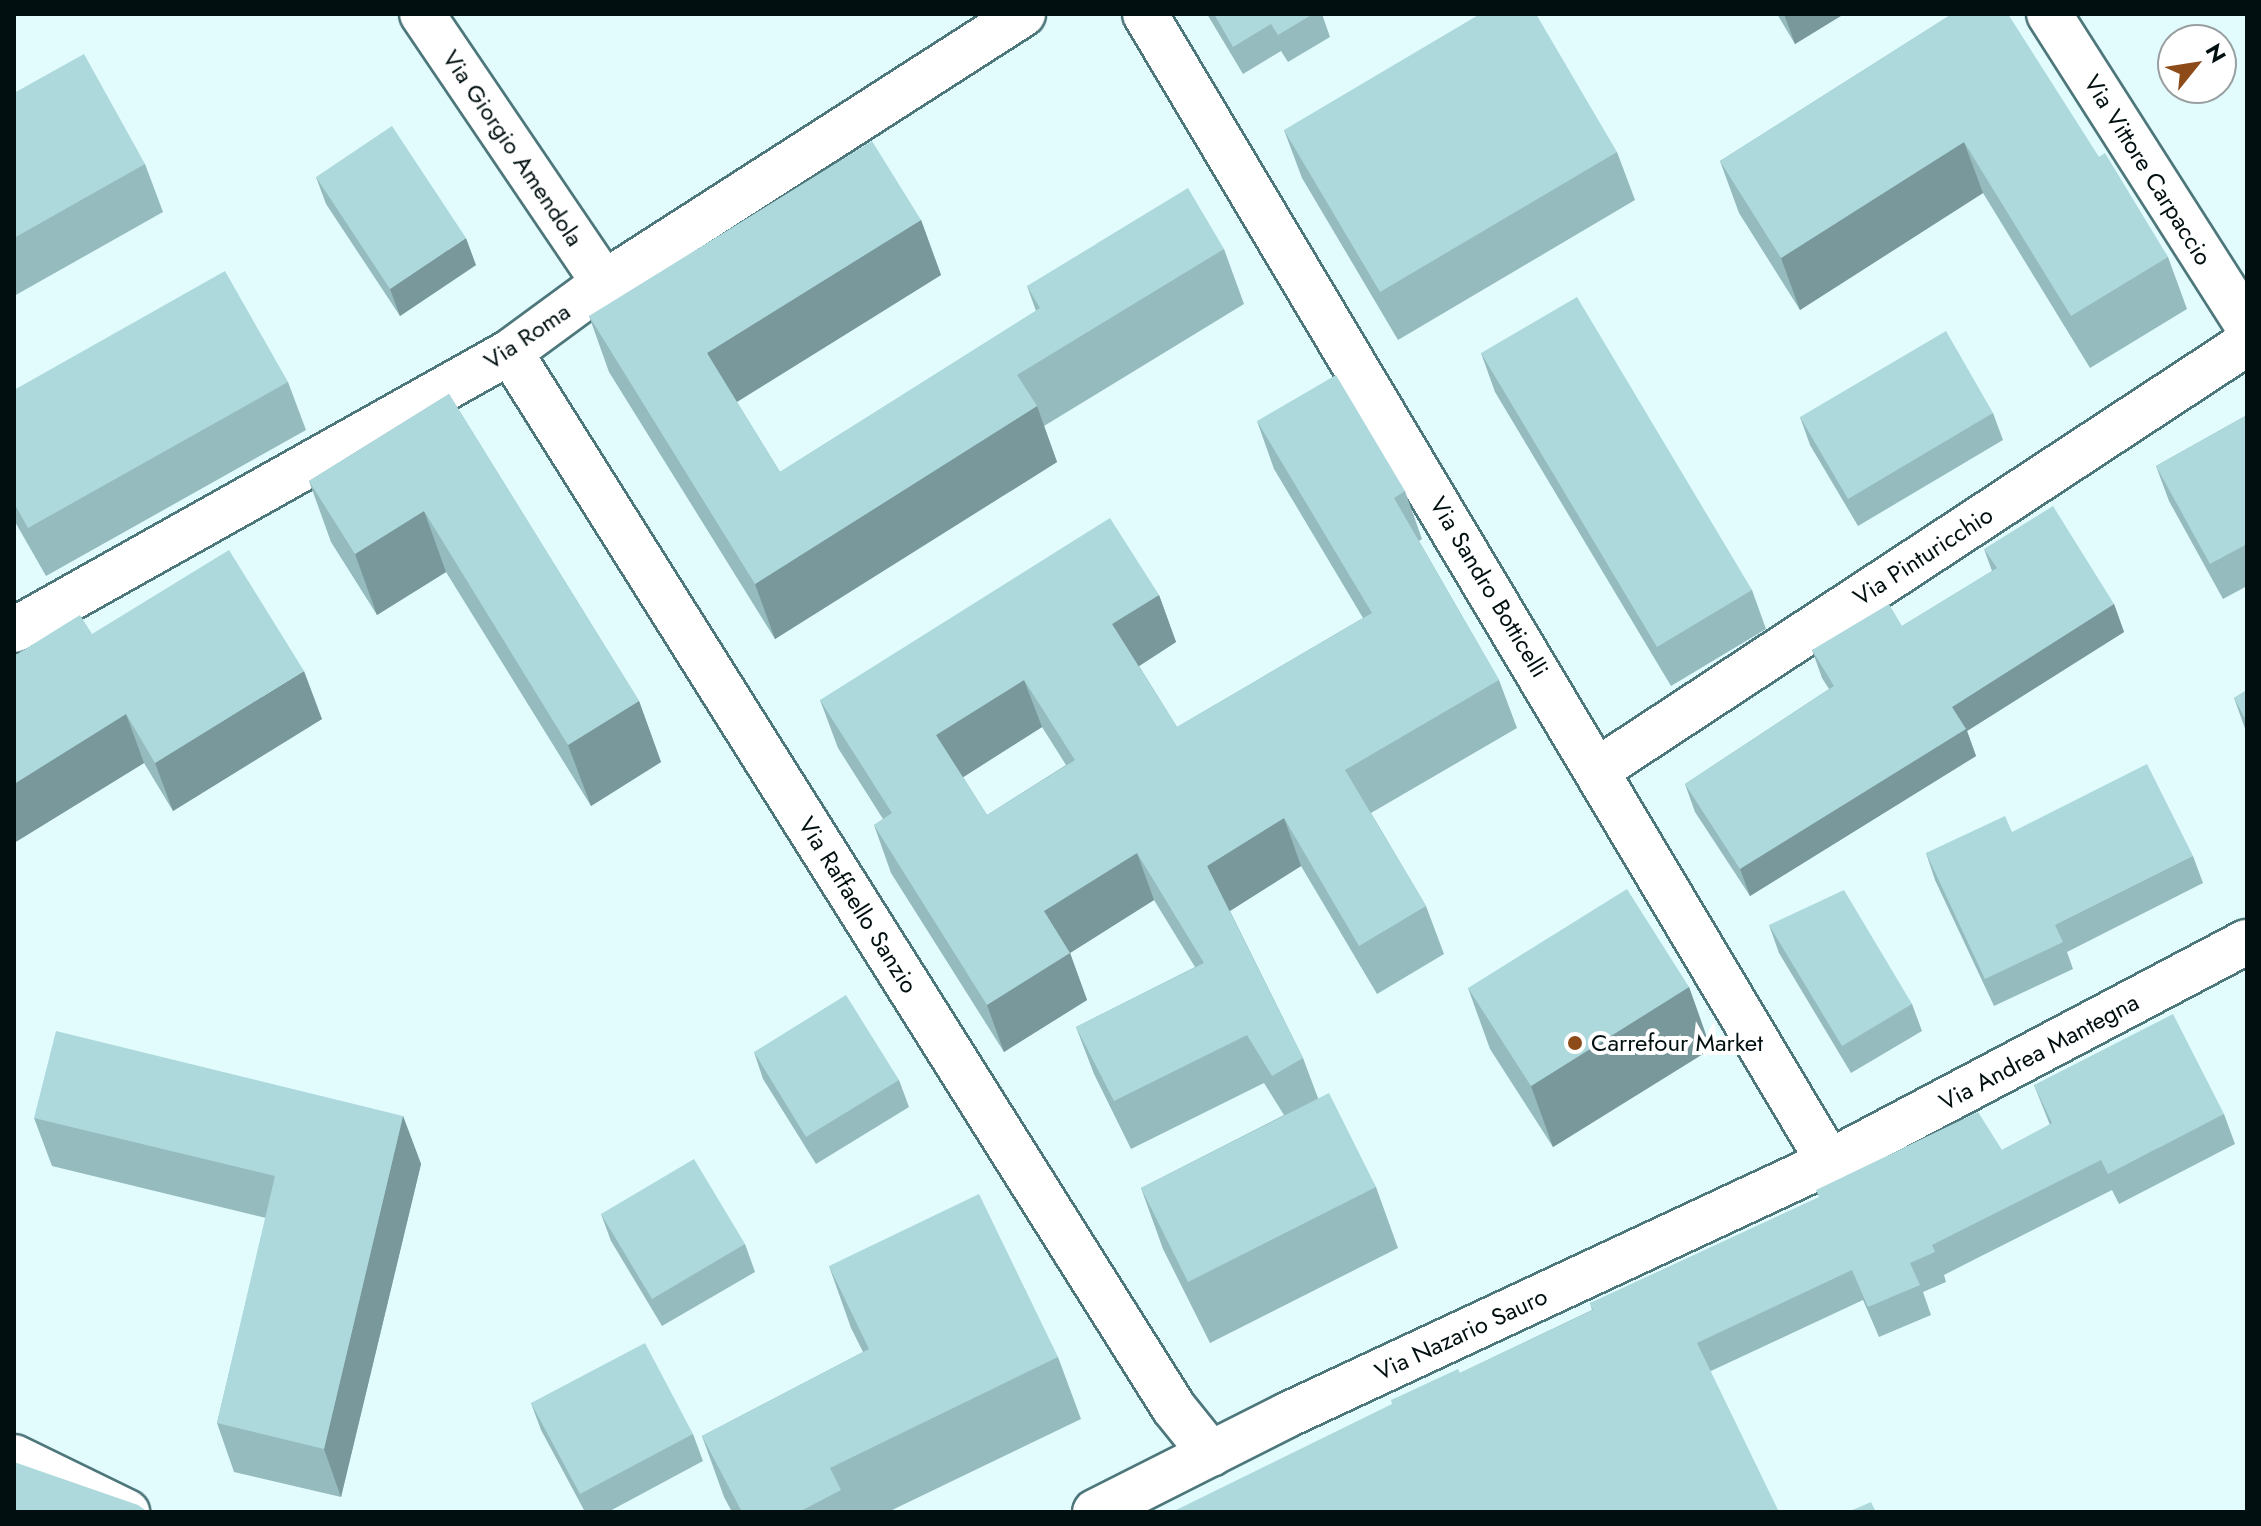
<!DOCTYPE html>
<html>
<head>
<meta charset="utf-8">
<style>
	body { margin:0 }
	#map { position:relative; width:2261px; height:1526px; overflow:hidden; background:#e2fcfe; font-family:Jost,sans-serif }
	div>[style] { position:absolute }
	[style*='--x'] { left:calc(var(--x)*1px); top:calc(var(--y)*1px); width:calc(var(--w)*1px); rotate:calc(var(--a)*1deg) }
	.roads { filter:drop-shadow(2px 0 #4e777b) drop-shadow(-2px 0 #4e777b) drop-shadow(0 2px #4e777b) drop-shadow(0 -2px #4e777b) }
	.street>* { height:44px; margin:-22px; padding:0 22px; transform-origin:22px; border-radius:22px; background:#fff }
	.wall>* { inset:0; background:#95bbbe }
	.shaded-wall>* { inset:0; background:#79989b }
	.building>* { inset:0; background:#add9dd }
	.dots>* { width:22px; height:22px; translate:-50% -50%; box-sizing:border-box; border:4px solid #fff; border-radius:50% }
	span { translate:-50% -50%; white-space:nowrap; text-align:center; line-height:1.15; -webkit-text-stroke:8px #fff; paint-order:stroke }
	.street-label { font-size:24px; color:#010f11 }
	.poi-label { font-size:24px; color:#010f11 }
	.left { translate:0 -50%; text-align:left }
	.frame { position:absolute; inset:0; border:16px solid #010f11; pointer-events:none }
	.north { position:absolute; left:2157px; top:24px; width:80px; height:80px; box-sizing:border-box; background:#fff; border:2px solid #999fa0; border-radius:50%; rotate:60deg; font-size:22px; font-weight:700; line-height:32px; text-align:center; color:#010f11 }
	.north::after { content:''; display:block; margin:auto; width:28px; height:36px; background:#8d4b1a; clip-path:polygon(50% 0,100% 100%,50% 72%,0 100%) }
</style>
</head>
<body>
<div id="map">
	<div class="roads">
		<div class="street">
			<i style="--x:422;--y:14;--w:325;--a:55.9"></i>
			<i style="--x:1145;--y:14;--w:1336;--a:59.21"></i>
			<i style="--x:2049;--y:14;--w:369;--a:57.5"></i>
			<i style="--x:510;--y:352;--w:1247;--a:57.84"></i>
			<i style="--x:1174;--y:1408;--w:59;--a:51.2"></i>
			<i style="--x:14;--y:630;--w:569;--a:-29.27"></i>
			<i style="--x:510;--y:352;--w:117;--a:-36.3"></i>
			<i style="--x:604;--y:283;--w:498;--a:-32.7"></i>
			<i style="--x:1599;--y:769;--w:775;--a:-33.32"></i>
			<i style="--x:14;--y:1457;--w:126;--a:26"></i>
			<i style="--x:1095;--y:1512;--w:215;--a:-26.8"></i>
			<i style="--x:1287;--y:1415;--w:598;--a:-25.02"></i>
			<i style="--x:1829;--y:1162;--w:472;--a:-27.8"></i>
		</div>
	</div>
	<div class="wall">
		<i style="clip-path:polygon(1207px 14px,1322px 14px,1330px 37px,1288px 62px,1281px 51px,1243px 74px)"></i>
		<i style="clip-path:polygon(1777px 14px,1844px 14px,1795px 44px)"></i>
		<i style="clip-path:polygon(1952px 14px,2099px 157px,2168px 257px,2187px 309px,2090px 368px,1983px 193px,1800px 310px,1739px 213px,1720px 161px)"></i>
		<i style="clip-path:polygon(14px 93px,145px 164px,163px 212px,14px 296px)"></i>
		<i style="clip-path:polygon(1284px 130px,1617px 152px,1635px 200px,1398px 340px,1302px 178px)"></i>
		<i style="clip-path:polygon(316px 177px,476px 265px,400px 316px,326px 204px)"></i>
		<i style="clip-path:polygon(921px 220px,941px 275px,737px 402px,780px 472px,1036px 311px,1027px 286px,1224px 249px,1244px 304px,1044px 426px,1057px 462px,775px 639px,609px 372px,589px 316px)"></i>
		<i style="clip-path:polygon(1481px 353px,1752px 590px,1766px 629px,1671px 686px,1495px 392px)"></i>
		<i style="clip-path:polygon(288px 382px,306px 430px,46px 576px,14px 520px,14px 390px)"></i>
		<i style="clip-path:polygon(449px 394px,639px 701px,661px 762px,591px 806px,446px 572px,377px 615px,331px 542px,309px 481px)"></i>
		<i style="clip-path:polygon(1993px 413px,2003px 440px,1858px 526px,1810px 445px,1800px 417px)"></i>
		<i style="clip-path:polygon(2247px 415px,2247px 586px,2223px 599px,2169px 501px,2156px 466px)"></i>
		<i style="clip-path:polygon(evenodd,1257px 421px,1405px 491px,1422px 539px,1419px 541px,1499px 680px,1517px 728px,1371px 813px,1426px 906px,1444px 954px,1377px 994px,1301px 866px,1230px 911px,1303px 1058px,1318px 1098px,1376px 1187px,1398px 1248px,1210px 1343px,1163px 1249px,1141px 1188px,1284px 1115px,1264px 1083px,1131px 1149px,1094px 1074px,1076px 1027px,1195px 967px,1154px 900px,1070px 953px,1087px 1000px,1004px 1052px,891px 873px,874px 825px,883px 819px,838px 748px,820px 700px,1159px 595px,1176px 642px,1139px 666px,1177px 727px,1363px 618px,1274px 469px,1257px 421px,1042px 727px,1066px 765px,987px 815px,963px 777px,1042px 727px)"></i>
		<i style="clip-path:polygon(1984px 549px,2114px 604px,2124px 632px,1967px 731px,1976px 756px,1750px 896px,1695px 812px,1685px 784px,1829px 689px,1822px 678px,1812px 650px,1902px 626px,1992px 571px)"></i>
		<i style="clip-path:polygon(92px 634px,322px 719px,173px 811px,144px 763px,14px 843px,14px 656px)"></i>
		<i style="clip-path:polygon(2247px 690px,2247px 734px,2234px 698px)"></i>
		<i style="clip-path:polygon(2012px 832px,2193px 856px,2203px 883px,2067px 952px,2073px 969px,1994px 1006px,1935px 880px,1926px 853px)"></i>
		<i style="clip-path:polygon(1769px 925px,1912px 1004px,1922px 1031px,1851px 1073px,1779px 953px)"></i>
		<i style="clip-path:polygon(1689px 987px,1711px 1049px,1553px 1147px,1490px 1049px,1468px 988px)"></i>
		<i style="clip-path:polygon(754px 1052px,899px 1080px,909px 1107px,816px 1164px,763px 1079px)"></i>
		<i style="clip-path:polygon(2034px 1085px,2224px 1114px,2235px 1144px,2119px 1204px,2112px 1190px,1944px 1275px,1946px 1282px,1923px 1292px,1931px 1315px,1879px 1337px,1863px 1300px,1711px 1371px,1460px 1373px,1592px 1310px,1590px 1303px,2002px 1150px,2050px 1125px)"></i>
		<i style="clip-path:polygon(403px 1116px,421px 1164px,341px 1497px,234px 1472px,217px 1423px,266px 1218px,52px 1166px,34px 1118px)"></i>
		<i style="clip-path:polygon(601px 1214px,745px 1244px,755px 1272px,662px 1326px,611px 1241px)"></i>
		<i style="clip-path:polygon(829px 1266px,1058px 1357px,1081px 1419px,888px 1512px,732px 1512px,724px 1497px,702px 1436px,863px 1352px,851px 1328px)"></i>
		<i style="clip-path:polygon(531px 1403px,693px 1434px,703px 1461px,608px 1512px,585px 1512px,541px 1430px)"></i>
	</div>
	<div class="shaded-wall">
		<i style="clip-path:polygon(1784px 14px,1844px 14px,1795px 44px)"></i>
		<i style="clip-path:polygon(1964px 142px,1983px 193px,1800px 310px,1781px 258px)"></i>
		<i style="clip-path:polygon(921px 220px,941px 275px,727px 408px,707px 353px)"></i>
		<i style="clip-path:polygon(466px 238px,476px 265px,400px 316px,390px 289px)"></i>
		<i style="clip-path:polygon(1037px 406px,1057px 462px,775px 639px,755px 584px)"></i>
		<i style="clip-path:polygon(424px 511px,446px 572px,377px 615px,355px 554px)"></i>
		<i style="clip-path:polygon(1159px 595px,1176px 642px,1130px 672px,1112px 624px)"></i>
		<i style="clip-path:polygon(2114px 604px,2124px 632px,1967px 731px,1976px 756px,1750px 896px,1740px 869px,1952px 707px)"></i>
		<i style="clip-path:polygon(304px 671px,322px 719px,173px 811px,155px 763px)"></i>
		<i style="clip-path:polygon(1024px 680px,1042px 727px,954px 783px,936px 735px)"></i>
		<i style="clip-path:polygon(639px 701px,661px 762px,591px 806px,568px 745px)"></i>
		<i style="clip-path:polygon(126px 714px,144px 763px,14px 843px,14px 784px)"></i>
		<i style="clip-path:polygon(1284px 818px,1301px 866px,1225px 914px,1207px 866px)"></i>
		<i style="clip-path:polygon(1137px 853px,1154px 900px,1070px 953px,1087px 1000px,1004px 1052px,987px 1005px,1044px 911px)"></i>
		<i style="clip-path:polygon(1689px 987px,1711px 1049px,1553px 1147px,1531px 1086px)"></i>
		<i style="clip-path:polygon(403px 1116px,421px 1164px,341px 1497px,324px 1449px)"></i>
	</div>
	<div class="building">
		<i style="clip-path:polygon(1214px 14px,1313px 14px,1278px 35px,1271px 24px,1233px 47px)"></i>
		<i style="clip-path:polygon(1480px 14px,1536px 14px,1617px 152px,1380px 292px,1284px 130px)"></i>
		<i style="clip-path:polygon(1952px 14px,2008px 14px,2099px 157px,2105px 153px,2168px 257px,2071px 316px,1964px 142px,1781px 258px,1720px 161px)"></i>
		<i style="clip-path:polygon(84px 54px,145px 164px,14px 238px,14px 93px)"></i>
		<i style="clip-path:polygon(392px 126px,466px 238px,390px 289px,316px 177px)"></i>
		<i style="clip-path:polygon(872px 141px,921px 220px,707px 353px,780px 472px,1040px 308px,1027px 286px,1188px 188px,1224px 249px,1017px 375px,1037px 406px,755px 584px,589px 316px)"></i>
		<i style="clip-path:polygon(225px 271px,288px 382px,28px 528px,14px 503px,14px 390px)"></i>
		<i style="clip-path:polygon(1577px 297px,1752px 590px,1657px 647px,1481px 353px)"></i>
		<i style="clip-path:polygon(1946px 331px,1993px 413px,1848px 499px,1800px 417px)"></i>
		<i style="clip-path:polygon(evenodd,1336px 375px,1405px 491px,1394px 498px,1499px 680px,1345px 770px,1426px 906px,1359px 946px,1284px 818px,1207px 866px,1303px 1058px,1272px 1076px,1247px 1035px,1114px 1101px,1076px 1027px,1204px 963px,1137px 853px,1044px 911px,1070px 953px,987px 1005px,874px 825px,892px 813px,820px 700px,1110px 518px,1159px 595px,1112px 624px,1177px 727px,1372px 613px,1257px 421px,1336px 375px,1024px 680px,1075px 760px,987px 815px,936px 735px,1024px 680px)"></i>
		<i style="clip-path:polygon(449px 394px,639px 701px,568px 745px,424px 511px,355px 554px,309px 481px)"></i>
		<i style="clip-path:polygon(2247px 415px,2247px 544px,2210px 564px,2156px 466px)"></i>
		<i style="clip-path:polygon(2053px 506px,2114px 604px,1952px 707px,1966px 729px,1740px 869px,1685px 784px,1834px 686px,1812px 650px,1889px 604px,1902px 626px,1997px 568px,1984px 549px)"></i>
		<i style="clip-path:polygon(229px 550px,304px 671px,155px 763px,126px 714px,14px 784px,14px 656px,80px 615px,92px 634px)"></i>
		<i style="clip-path:polygon(2247px 690px,2247px 722px,2234px 698px)"></i>
		<i style="clip-path:polygon(2147px 764px,2193px 856px,2055px 925px,2063px 942px,1985px 979px,1926px 853px,2005px 816px,2012px 832px)"></i>
		<i style="clip-path:polygon(1627px 889px,1689px 987px,1531px 1086px,1468px 988px)"></i>
		<i style="clip-path:polygon(1844px 890px,1912px 1004px,1842px 1046px,1769px 925px)"></i>
		<i style="clip-path:polygon(846px 995px,899px 1080px,806px 1137px,754px 1052px)"></i>
		<i style="clip-path:polygon(2173px 1014px,2224px 1114px,2108px 1174px,2101px 1160px,1932px 1245px,1935px 1252px,1910px 1263px,1920px 1285px,1868px 1307px,1852px 1270px,1697px 1343px,1779px 1512px,1172px 1512px,1392px 1404px,1391px 1400px,1458px 1369px,1460px 1373px,1593px 1310px,1590px 1303px,1819px 1197px,1816px 1190px,1978px 1112px,2002px 1150px,2052px 1123px,2034px 1085px)"></i>
		<i style="clip-path:polygon(56px 1031px,403px 1116px,324px 1449px,217px 1423px,275px 1176px,34px 1118px)"></i>
		<i style="clip-path:polygon(1329px 1093px,1376px 1187px,1188px 1282px,1141px 1188px)"></i>
		<i style="clip-path:polygon(694px 1159px,745px 1244px,652px 1299px,601px 1214px)"></i>
		<i style="clip-path:polygon(979px 1194px,1058px 1357px,830px 1468px,841px 1490px,799px 1512px,742px 1512px,702px 1436px,869px 1349px,829px 1266px)"></i>
		<i style="clip-path:polygon(645px 1343px,693px 1434px,580px 1494px,531px 1403px)"></i>
		<i style="clip-path:polygon(14px 1462px,138px 1505px,148px 1512px,14px 1512px)"></i>
		<i style="clip-path:polygon(1871px 1502px,1876px 1512px,1848px 1512px)"></i>
	</div>
	<div class="dots">
		<i style="left:1575px;top:1043px;background:#8d4b1a"></i>
	</div>
	<div class="street-label">
		<span style="left:513px;top:148px;rotate:56deg">Via Giorgio Amendola</span>
		<span style="left:2148px;top:170px;rotate:58deg">Via Vittore Carpaccio</span>
		<span style="left:527px;top:336px;rotate:-34deg">Via Roma</span>
		<span style="left:1923px;top:556px;rotate:-33deg">Via Pinturicchio</span>
		<span style="left:1489px;top:587px;rotate:59deg">Via Sandro Botticelli</span>
		<span style="left:858px;top:905px;rotate:58deg">Via Raffaello Sanzio</span>
		<span style="left:2039px;top:1052px;rotate:-28deg">Via Andrea Mantegna</span>
		<span style="left:1461px;top:1334px;rotate:-25deg">Via Nazario Sauro</span>
	</div>
	<div class="poi-label">
		<span class="left" style="left:1591px;top:1043px">Carrefour Market</span>
	</div>
	<div class="frame"></div>
	<div class="north">N</div>
</div>
</body>
</html>
